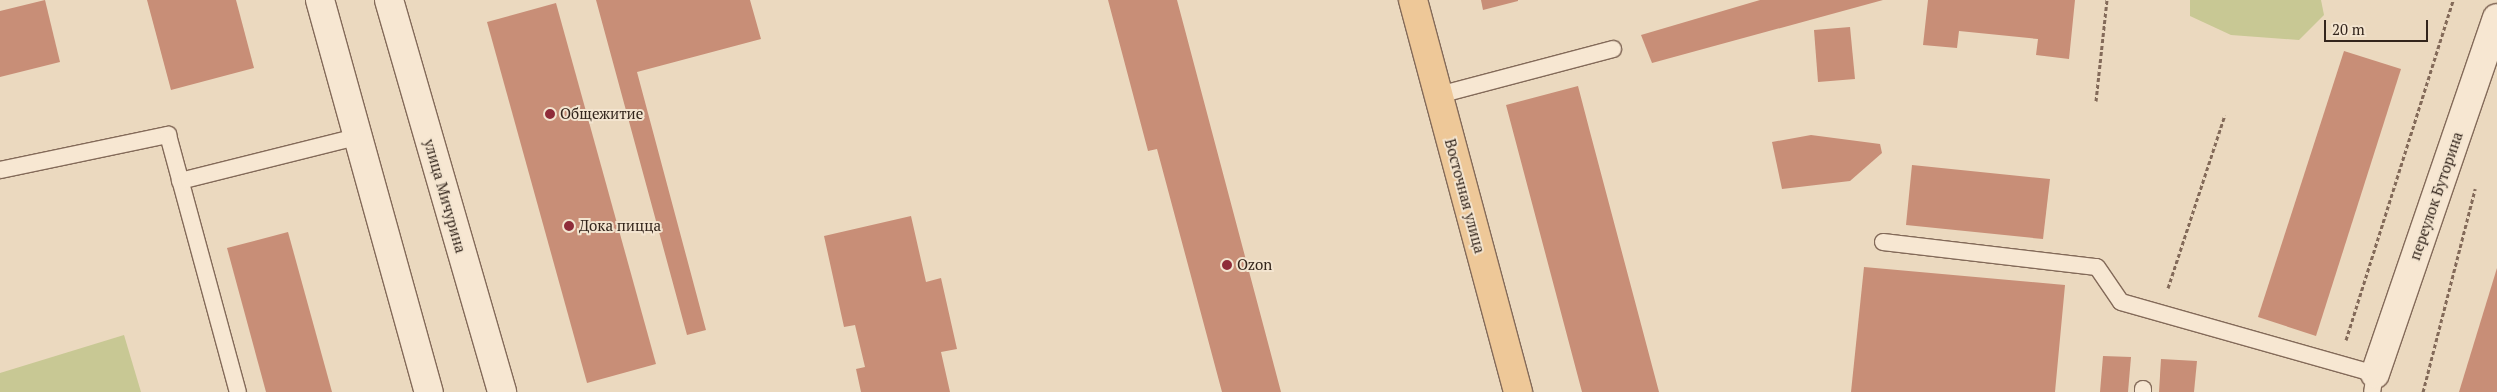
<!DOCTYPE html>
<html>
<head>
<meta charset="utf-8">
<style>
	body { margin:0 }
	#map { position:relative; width:2497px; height:392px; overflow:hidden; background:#ebd9bf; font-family:"PT Serif",serif }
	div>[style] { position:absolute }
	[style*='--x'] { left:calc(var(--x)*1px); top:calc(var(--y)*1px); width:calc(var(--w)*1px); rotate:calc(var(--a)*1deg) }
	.green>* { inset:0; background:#c8c894 }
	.building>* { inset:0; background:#c88e77 }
	.path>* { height:3px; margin-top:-1.5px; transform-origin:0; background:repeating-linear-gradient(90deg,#836a59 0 4px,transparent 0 6.5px) }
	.roads { filter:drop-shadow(1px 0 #836a59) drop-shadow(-1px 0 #836a59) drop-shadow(0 1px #836a59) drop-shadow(0 -1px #836a59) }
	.service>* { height:16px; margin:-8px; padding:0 8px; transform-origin:8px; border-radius:8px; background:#f7e7d2 }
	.minor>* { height:28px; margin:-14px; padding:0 14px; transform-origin:14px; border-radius:14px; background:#f7e7d2 }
	.tertiary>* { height:28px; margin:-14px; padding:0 14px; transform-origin:14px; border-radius:14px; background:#f7e7d2 }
	.primary>* { height:28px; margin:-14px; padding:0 14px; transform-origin:14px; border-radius:14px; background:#eec898 }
	.dots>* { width:14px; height:14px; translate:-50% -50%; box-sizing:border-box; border:2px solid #f3e4cf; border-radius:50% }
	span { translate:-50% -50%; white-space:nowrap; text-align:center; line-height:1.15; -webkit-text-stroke:4px #f3e4cf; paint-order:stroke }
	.poi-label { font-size:15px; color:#33251c }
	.left { translate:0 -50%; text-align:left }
	.street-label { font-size:15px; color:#33251c }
	.scale { position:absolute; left:2324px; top:20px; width:104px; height:22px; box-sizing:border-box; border:2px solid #33251c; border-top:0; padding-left:6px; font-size:15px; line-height:18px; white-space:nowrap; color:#33251c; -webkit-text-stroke:4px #f3e4cf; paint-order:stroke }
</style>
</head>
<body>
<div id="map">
	<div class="green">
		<i style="clip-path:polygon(2190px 0,2321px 0,2324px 15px,2299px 40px,2231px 35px,2190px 16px)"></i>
		<i style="clip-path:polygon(124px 335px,141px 392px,0 392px,0 373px)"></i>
	</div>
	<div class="building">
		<i style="clip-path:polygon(45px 0,60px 62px,0 77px,0 11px)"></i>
		<i style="clip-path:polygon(147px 0,236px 0,254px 68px,171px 90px)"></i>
		<i style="clip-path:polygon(596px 0,750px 0,761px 39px,637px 72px,706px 330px,687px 335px)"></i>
		<i style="clip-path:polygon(1108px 0,1177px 0,1281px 392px,1222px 392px,1157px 149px,1148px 151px)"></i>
		<i style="clip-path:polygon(1481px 0,1518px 0,1518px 1px,1483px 10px)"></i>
		<i style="clip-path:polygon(1760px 0,1883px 0,1652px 63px,1641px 35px)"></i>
		<i style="clip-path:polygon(1928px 0,2075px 0,2069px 59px,2036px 55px,2038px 39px,1959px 31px,1957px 48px,1923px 45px)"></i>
		<i style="clip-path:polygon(556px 3px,656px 364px,587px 383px,487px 22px)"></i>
		<i style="clip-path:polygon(1850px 27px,1855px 79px,1818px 82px,1814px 30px)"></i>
		<i style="clip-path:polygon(2344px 51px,2401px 69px,2316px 336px,2258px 317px)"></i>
		<i style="clip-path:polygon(1578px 86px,1590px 132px,1659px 392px,1582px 392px,1506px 105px)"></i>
		<i style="clip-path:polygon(1811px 135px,1880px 144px,1882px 153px,1850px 181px,1782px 189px,1772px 142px)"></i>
		<i style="clip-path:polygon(1912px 165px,2050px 179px,2043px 239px,1906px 225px)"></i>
		<i style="clip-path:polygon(911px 216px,926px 282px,941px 278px,957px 349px,941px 352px,950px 392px,861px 392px,856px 369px,865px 367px,855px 325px,844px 327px,824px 236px)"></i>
		<i style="clip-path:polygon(288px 232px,332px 392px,266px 392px,227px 248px)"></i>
		<i style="clip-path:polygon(1864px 267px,2065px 285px,2055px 392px,1851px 392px)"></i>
		<i style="clip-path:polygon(2497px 268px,2497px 392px,2459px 392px)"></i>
		<i style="clip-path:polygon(2103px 356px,2131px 357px,2128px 392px,2100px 392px)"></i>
		<i style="clip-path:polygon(2161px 359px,2197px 361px,2194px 392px,2159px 392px)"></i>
	</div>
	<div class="path">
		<i style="--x:2096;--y:101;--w:102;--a:-83.8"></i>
		<i style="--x:2168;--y:288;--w:182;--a:-71.8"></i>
		<i style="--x:2346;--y:340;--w:356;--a:-72.5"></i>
		<i style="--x:2423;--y:392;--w:210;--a:-75.6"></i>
	</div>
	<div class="roads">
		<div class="service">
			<i style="--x:1439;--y:95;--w:180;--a:-14.8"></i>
			<i style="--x:0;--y:170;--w:172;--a:-11.8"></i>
			<i style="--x:168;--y:135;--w:266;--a:74.8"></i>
			<i style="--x:180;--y:181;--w:186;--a:-14"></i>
			<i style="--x:1883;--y:242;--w:215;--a:6.7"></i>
			<i style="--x:2097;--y:267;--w:42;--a:55.6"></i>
			<i style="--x:2121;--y:302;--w:264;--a:15.8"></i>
			<i style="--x:2375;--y:374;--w:18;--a:99"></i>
			<i style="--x:2143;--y:392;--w:3;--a:-90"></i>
		</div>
		<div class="minor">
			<i style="--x:2375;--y:374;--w:376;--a:-71.1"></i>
		</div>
		<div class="tertiary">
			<i style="--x:320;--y:0;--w:407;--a:74.5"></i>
			<i style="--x:389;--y:0;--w:408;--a:73.9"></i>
		</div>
		<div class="primary">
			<i style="--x:1413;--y:0;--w:406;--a:75"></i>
		</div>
	</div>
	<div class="dots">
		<i style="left:550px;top:114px;background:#8f2c39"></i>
		<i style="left:569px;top:226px;background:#8f2c39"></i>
		<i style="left:1227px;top:265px;background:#8f2c39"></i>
	</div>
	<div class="poi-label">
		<span class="left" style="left:560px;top:114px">Общежитие</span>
		<span class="left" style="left:579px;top:226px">Дока пицца</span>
		<span class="left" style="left:1237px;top:265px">Ozon</span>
	</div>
	<div class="street-label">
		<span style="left:445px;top:196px;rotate:74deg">улица Мичурина</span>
		<span style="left:1465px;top:196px;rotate:75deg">Восточная улица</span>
		<span style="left:2436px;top:196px;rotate:-71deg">переулок Буторина</span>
	</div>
	<div class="scale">20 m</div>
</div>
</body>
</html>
